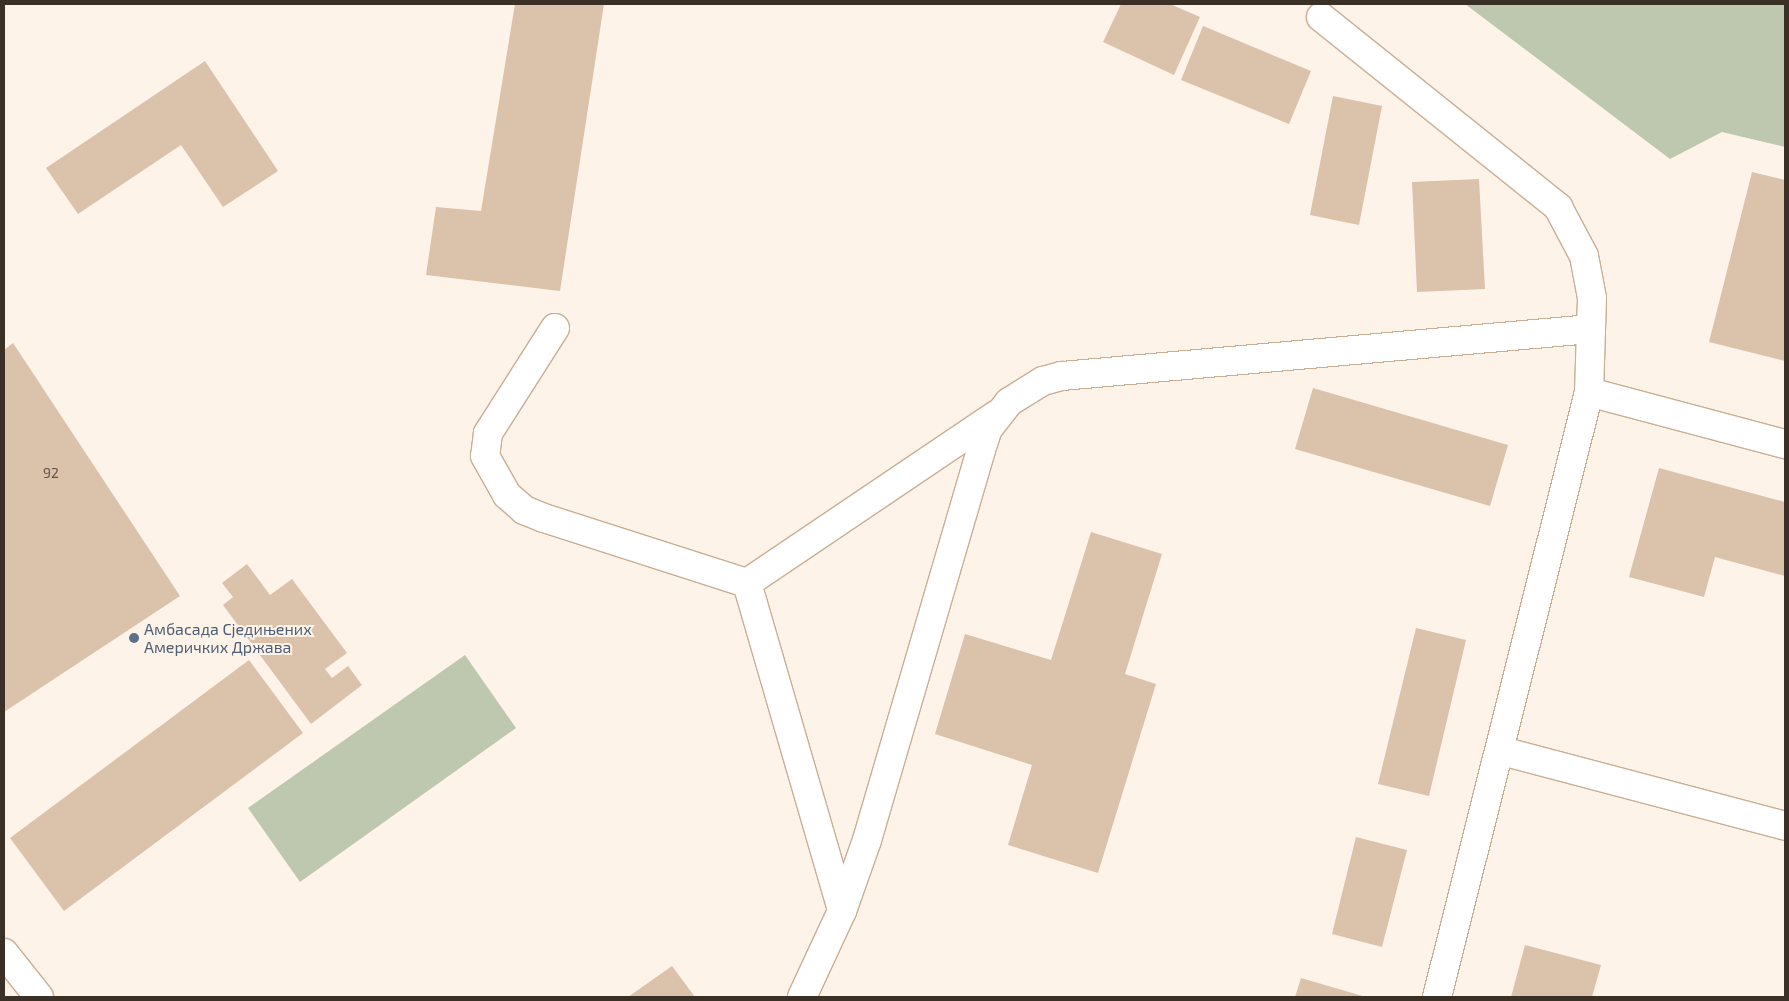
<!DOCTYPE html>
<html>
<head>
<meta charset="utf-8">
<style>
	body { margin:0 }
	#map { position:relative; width:1789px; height:1001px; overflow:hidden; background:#fef3e8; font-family:"Exo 2",sans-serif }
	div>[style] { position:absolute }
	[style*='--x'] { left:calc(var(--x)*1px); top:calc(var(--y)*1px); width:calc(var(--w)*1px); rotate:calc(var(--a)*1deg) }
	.green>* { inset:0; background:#bdc8af }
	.building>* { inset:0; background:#dbc2ab }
	.roads { filter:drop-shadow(1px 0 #c9ae94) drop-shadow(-1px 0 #c9ae94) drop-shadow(0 1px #c9ae94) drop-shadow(0 -1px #c9ae94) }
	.minor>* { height:28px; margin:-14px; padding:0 14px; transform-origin:14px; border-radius:14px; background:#fff }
	.dots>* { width:14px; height:14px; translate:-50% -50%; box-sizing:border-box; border:2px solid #fef3e8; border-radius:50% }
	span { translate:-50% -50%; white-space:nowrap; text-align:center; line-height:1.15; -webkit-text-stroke:4px #fef3e8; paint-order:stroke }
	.number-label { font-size:14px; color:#635447 }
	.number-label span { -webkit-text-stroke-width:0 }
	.service-label { font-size:16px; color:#4e5e75 }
	.left { translate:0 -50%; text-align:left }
	.frame { position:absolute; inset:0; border:5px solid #3b3026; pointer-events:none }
</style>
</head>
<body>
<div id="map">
	<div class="green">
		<i style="clip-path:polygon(1465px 4px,1785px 4px,1785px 147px,1722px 132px,1670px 159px)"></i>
		<i style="clip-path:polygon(465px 655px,516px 728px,300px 882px,248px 808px)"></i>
	</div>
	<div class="building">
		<i style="clip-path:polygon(515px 4px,604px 4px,560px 291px,426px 275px,436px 207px,481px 211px)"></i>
		<i style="clip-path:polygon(1121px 4px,1170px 4px,1200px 17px,1174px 75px,1103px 42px)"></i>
		<i style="clip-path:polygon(1203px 26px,1311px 71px,1289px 124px,1181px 80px)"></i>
		<i style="clip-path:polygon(205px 61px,278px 171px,223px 207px,181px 145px,78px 214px,46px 168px)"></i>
		<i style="clip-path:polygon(1333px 96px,1382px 106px,1359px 225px,1310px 215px)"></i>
		<i style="clip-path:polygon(1752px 172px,1785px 180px,1785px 361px,1709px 342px)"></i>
		<i style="clip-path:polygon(1479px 179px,1485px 289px,1417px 292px,1412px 182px)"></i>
		<i style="clip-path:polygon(13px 343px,180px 596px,4px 712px,4px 350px)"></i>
		<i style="clip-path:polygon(1313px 388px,1508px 445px,1490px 506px,1295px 449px)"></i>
		<i style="clip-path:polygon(1659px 468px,1785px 502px,1785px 576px,1715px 557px,1704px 597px,1629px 577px)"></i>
		<i style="clip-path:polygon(1091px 532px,1162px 554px,1125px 674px,1156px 684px,1098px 873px,1008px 845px,1032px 765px,935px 734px,965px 634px,1051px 660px)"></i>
		<i style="clip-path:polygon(247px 564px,270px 595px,292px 579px,347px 653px,325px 669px,332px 678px,348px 666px,362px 685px,311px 724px,223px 605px,233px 597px,222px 583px)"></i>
		<i style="clip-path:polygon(1416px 628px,1466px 640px,1429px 796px,1378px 784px)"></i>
		<i style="clip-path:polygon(249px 660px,303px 733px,64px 911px,10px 838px)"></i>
		<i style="clip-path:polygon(1356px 837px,1407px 850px,1382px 947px,1332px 934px)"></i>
		<i style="clip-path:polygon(1525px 945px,1601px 965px,1592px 997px,1511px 997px)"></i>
		<i style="clip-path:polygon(672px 966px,695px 997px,628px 997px)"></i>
		<i style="clip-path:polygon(1301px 978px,1366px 997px,1295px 997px)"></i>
	</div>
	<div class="roads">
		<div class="minor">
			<i style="--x:1321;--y:17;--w:304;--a:38.7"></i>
			<i style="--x:1558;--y:207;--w:55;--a:62"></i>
			<i style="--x:1584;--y:256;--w:43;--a:79.2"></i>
			<i style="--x:1592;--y:298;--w:94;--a:91.8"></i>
			<i style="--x:1589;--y:392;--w:624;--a:104.1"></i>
			<i style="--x:555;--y:328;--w:125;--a:122.5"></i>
			<i style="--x:488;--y:433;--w:23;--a:97"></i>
			<i style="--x:485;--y:456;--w:45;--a:60.6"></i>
			<i style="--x:507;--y:495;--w:23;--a:41"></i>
			<i style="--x:524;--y:510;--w:22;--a:22"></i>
			<i style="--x:544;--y:518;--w:213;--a:17.8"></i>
			<i style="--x:1589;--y:392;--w:203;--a:14.9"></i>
			<i style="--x:747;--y:583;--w:341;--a:73.8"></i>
			<i style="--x:747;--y:583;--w:300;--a:-34"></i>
			<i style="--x:1502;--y:751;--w:293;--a:14.8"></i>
			<i style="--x:4;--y:953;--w:56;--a:51.5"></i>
			<i style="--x:802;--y:997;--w:95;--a:-65.1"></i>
			<i style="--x:842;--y:911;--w:75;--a:-70.6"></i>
			<i style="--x:867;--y:840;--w:406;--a:-73.7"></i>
			<i style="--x:981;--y:450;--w:22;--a:-72"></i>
			<i style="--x:988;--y:429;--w:34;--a:-52"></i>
			<i style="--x:1009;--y:402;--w:40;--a:-32"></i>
			<i style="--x:1043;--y:381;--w:20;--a:-15"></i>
			<i style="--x:1062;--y:376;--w:531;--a:-5.08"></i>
		</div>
	</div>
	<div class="dots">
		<i style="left:134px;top:638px;background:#5c6f8a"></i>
	</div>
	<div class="number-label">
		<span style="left:51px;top:473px">92</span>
	</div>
	<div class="service-label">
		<span class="left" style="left:144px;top:638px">Амбасада Сједињених<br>Америчких Држава</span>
	</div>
	<div class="frame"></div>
</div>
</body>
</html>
